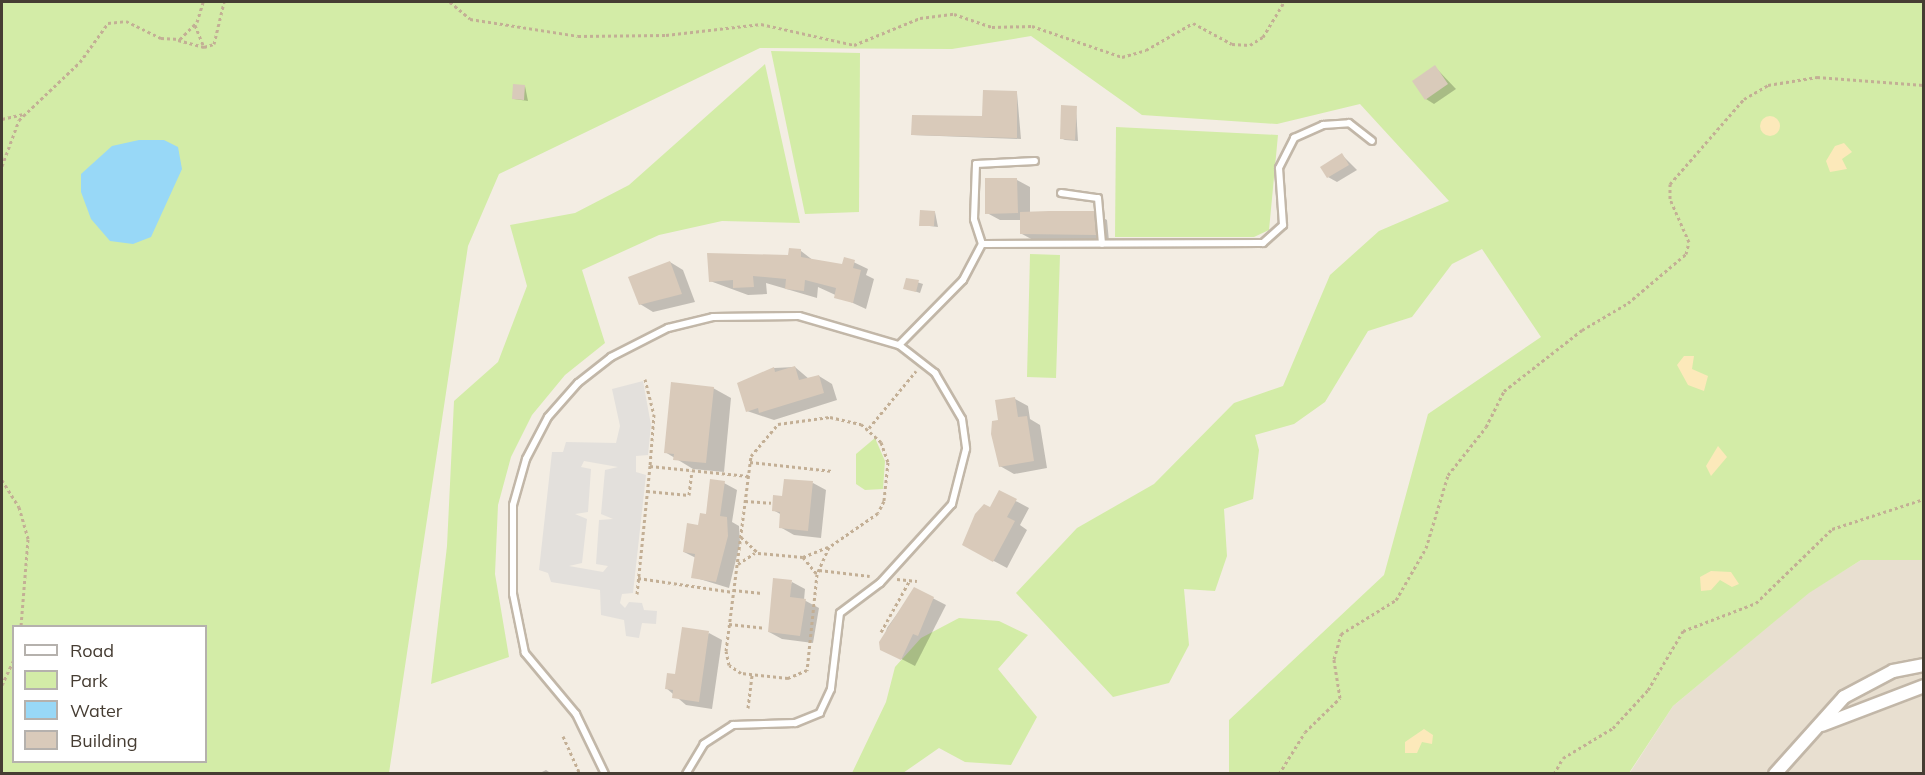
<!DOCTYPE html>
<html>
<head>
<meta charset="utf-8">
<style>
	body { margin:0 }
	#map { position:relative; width:1925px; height:775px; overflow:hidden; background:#f3ede3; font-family:Mulish,sans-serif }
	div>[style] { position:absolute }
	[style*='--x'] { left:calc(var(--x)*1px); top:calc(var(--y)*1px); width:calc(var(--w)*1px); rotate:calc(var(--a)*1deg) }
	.residential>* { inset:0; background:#e8dfd0 }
	.green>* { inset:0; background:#d3eca7 }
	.sand>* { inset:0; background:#fce9ba }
	.round { border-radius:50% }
	.parking>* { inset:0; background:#e3e0dc }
	.water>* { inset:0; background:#98d8f7 }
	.shadow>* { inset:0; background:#0003 }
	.building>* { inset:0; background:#d9caba }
	.path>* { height:3px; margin-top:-1.5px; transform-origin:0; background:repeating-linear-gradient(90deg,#c3af95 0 3px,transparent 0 6px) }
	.roads { filter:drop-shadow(2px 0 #c2b7a8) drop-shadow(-2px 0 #c2b7a8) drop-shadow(0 2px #c2b7a8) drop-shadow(0 -2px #c2b7a8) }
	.lane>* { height:6px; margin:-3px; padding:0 3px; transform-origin:3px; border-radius:3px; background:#fff }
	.street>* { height:12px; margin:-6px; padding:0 6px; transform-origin:6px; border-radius:6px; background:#fff }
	span { translate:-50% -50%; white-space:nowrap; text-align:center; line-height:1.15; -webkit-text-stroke:4.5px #fff; paint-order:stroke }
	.frame { position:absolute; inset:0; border:3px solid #463d33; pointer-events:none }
	.legend { position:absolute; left:12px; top:625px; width:195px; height:138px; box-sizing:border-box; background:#fff; border:2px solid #b5b1ad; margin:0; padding:8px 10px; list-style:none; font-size:18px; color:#463d33 }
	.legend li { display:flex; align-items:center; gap:12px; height:30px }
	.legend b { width:30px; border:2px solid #b5b1ad }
</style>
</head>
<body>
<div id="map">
	<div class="residential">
		<i style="clip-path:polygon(1861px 560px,1923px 560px,1923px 773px,1629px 774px,1673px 706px,1808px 593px)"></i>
	</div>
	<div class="green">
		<i style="clip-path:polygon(evenodd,2px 2px,1923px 2px,1923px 560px,1861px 560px,1809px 593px,1673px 706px,1629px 773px,1229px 773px,1229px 720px,1384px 575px,1428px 414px,1541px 337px,1482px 249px,1452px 264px,1412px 317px,1368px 331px,1325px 402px,1294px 424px,1255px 435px,1259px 450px,1253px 499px,1224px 509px,1227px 556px,1215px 591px,1184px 589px,1189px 645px,1169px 683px,1113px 697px,1016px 593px,1077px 528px,1154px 484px,1234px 403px,1283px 386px,1330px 275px,1379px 231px,1449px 201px,1360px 104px,1277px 124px,1142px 115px,1031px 36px,952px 49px,760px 48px,499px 174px,468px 246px,389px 773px,2px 774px,2px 2px,14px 626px,206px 626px,206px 762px,14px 762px,14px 626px)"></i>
		<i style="clip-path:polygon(771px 51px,860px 53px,859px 212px,805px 214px)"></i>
		<i style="clip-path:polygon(765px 64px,800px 223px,722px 221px,659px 235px,582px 270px,605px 343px,565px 375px,532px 415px,511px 457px,498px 505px,495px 574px,509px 657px,431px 684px,447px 546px,454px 401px,498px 362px,527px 286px,510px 225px,575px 213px,629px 185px)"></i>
		<i style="clip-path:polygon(1116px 127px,1278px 135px,1269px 230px,1254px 237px,1115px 237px)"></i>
		<i style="clip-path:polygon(1030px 254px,1060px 255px,1056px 378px,1027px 377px)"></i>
		<i style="clip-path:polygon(875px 438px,885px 461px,883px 489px,865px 490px,856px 484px,856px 454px)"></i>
		<i style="clip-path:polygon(959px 618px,999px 621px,1028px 635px,998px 669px,1037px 717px,1011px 765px,965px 762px,939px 748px,903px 773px,852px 773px,886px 702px,895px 667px,921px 638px)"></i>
	</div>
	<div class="sand">
		<i class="round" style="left:1760px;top:116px;width:20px;height:20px"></i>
		<i style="clip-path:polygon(1844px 143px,1852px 152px,1842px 159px,1847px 169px,1830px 172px,1826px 161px,1835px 146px)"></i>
		<i style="clip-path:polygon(1684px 356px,1694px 356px,1692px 369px,1708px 376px,1704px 391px,1688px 385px,1677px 365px)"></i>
		<i style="clip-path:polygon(1718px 446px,1727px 457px,1711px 476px,1706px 466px)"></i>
		<i style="clip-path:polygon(1711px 571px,1731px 572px,1739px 584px,1732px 587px,1720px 580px,1711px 590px,1701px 591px,1700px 577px)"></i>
		<i style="clip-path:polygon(1424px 729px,1433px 735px,1432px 744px,1422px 742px,1417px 753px,1405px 753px,1405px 742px)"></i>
	</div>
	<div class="parking">
		<i style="clip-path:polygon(evenodd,643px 381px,651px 425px,648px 455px,636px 456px,636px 472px,646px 475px,633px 593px,622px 594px,620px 603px,625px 608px,629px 602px,642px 603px,644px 610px,657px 611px,656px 624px,642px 623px,639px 638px,626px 636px,624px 620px,601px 615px,600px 590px,551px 582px,548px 573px,539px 570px,552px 452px,563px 452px,566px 442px,616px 443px,620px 426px,612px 389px,643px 381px,584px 461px,618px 467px,605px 470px,601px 514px,613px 519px,599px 520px,596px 564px,608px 566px,603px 572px,569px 566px,582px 563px,587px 519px,575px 514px,588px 512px,591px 469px,581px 467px,584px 461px)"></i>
	</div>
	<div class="water">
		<i style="clip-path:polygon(139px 140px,164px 140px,178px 147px,182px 169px,151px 237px,133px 244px,110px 241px,91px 219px,81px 192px,81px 174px,112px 146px)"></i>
	</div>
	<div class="shadow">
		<i style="clip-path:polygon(1435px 67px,1456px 89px,1434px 104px,1426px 99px)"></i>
		<i style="clip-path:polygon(525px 86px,528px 101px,514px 99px)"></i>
		<i style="clip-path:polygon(1017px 93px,1021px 139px,913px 135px,984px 117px)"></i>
		<i style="clip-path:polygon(1076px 108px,1078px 141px,1065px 140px,1061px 138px)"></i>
		<i style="clip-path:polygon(1342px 155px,1357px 170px,1337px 182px,1328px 177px)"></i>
		<i style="clip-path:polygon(1017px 180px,1030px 187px,1030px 213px,1093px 212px,1107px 220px,1109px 241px,1035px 241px,1022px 234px,1022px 220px,1000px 220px,987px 213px)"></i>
		<i style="clip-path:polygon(935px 212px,938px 227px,921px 225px)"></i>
		<i style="clip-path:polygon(801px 251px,814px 261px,843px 266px,845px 258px,868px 269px,866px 275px,874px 279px,866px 309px,818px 287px,817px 298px,766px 283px,767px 294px,748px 295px,710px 281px)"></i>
		<i style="clip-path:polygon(670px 262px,683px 270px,695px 302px,653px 312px,640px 304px)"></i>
		<i style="clip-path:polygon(907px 279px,923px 284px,920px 293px,905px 288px)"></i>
		<i style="clip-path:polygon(795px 367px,809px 379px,819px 376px,832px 384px,837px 400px,774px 420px,747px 411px,774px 368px)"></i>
		<i style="clip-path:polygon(713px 388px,731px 398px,724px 472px,693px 469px,665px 452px)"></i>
		<i style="clip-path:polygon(1015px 399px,1028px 406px,1030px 419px,1040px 425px,1047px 468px,1014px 474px,1000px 466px,1000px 421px)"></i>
		<i style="clip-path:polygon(724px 483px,737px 490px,732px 522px,739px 526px,740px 543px,729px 588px,693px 577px,696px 558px,684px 552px)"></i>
		<i style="clip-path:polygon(813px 483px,826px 490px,821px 538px,794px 535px,780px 527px,782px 515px,773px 510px)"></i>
		<i style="clip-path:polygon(999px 492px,1029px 508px,1020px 525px,1027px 530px,1007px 568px,977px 552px)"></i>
		<i style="clip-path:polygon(792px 582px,805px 589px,804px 600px,819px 608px,813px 643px,782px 639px,769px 632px)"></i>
		<i style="clip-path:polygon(915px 589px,946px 605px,915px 666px,882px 649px,887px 628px)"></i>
		<i style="clip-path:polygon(709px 633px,722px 640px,712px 709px,686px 705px,666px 688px)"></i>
		<i style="clip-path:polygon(546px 770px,552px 774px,538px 774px)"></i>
	</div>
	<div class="building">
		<i style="clip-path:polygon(1435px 65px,1448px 84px,1425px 100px,1412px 81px)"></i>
		<i style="clip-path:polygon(513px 84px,525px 85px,524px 100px,512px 99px)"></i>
		<i style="clip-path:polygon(983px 90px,1017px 91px,1017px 138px,911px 135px,912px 115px,982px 116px)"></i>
		<i style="clip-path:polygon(1061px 105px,1077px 106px,1075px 140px,1060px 139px)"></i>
		<i style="clip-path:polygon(1342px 153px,1349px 165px,1327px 178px,1320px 167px)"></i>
		<i style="clip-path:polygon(985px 178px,1017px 178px,1018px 213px,985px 214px)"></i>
		<i style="clip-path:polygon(920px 210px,935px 211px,934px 226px,919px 226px)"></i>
		<i style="clip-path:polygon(1049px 211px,1094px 211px,1096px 235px,1020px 234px,1020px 212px)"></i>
		<i style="clip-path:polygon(789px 248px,801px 249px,801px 257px,842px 264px,844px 257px,855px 260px,853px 268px,861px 270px,853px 303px,834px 298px,836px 288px,805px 280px,804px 291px,785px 289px,786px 279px,753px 276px,754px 287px,733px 288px,733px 280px,709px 282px,707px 253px,788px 255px)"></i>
		<i style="clip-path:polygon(670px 261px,682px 294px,639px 305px,628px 277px)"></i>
		<i style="clip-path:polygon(906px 278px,919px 280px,916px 292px,903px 289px)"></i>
		<i style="clip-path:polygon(795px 366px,799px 380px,819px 375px,824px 393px,759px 413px,758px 408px,746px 412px,737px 383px,774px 367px,775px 372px)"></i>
		<i style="clip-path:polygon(671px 382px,714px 387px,706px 463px,673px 460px,674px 454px,664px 453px)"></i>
		<i style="clip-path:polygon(1015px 397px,1018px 417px,1027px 416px,1034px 461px,999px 467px,991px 434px,992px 421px,998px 420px,995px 400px)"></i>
		<i style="clip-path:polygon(710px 479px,725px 481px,720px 516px,727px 517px,728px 536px,716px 582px,691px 578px,695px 554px,683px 552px,687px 523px,698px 525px,700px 513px,706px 514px)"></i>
		<i style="clip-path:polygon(784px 479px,813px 481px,808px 531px,779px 528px,780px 512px,772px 511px,773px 495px,782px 496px)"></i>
		<i style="clip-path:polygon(999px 490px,1017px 499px,1007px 517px,1015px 521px,993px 562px,962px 545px,975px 514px,984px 504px,990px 507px)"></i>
		<i style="clip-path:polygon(773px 578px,792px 580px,790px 597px,806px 599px,800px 636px,768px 632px)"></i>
		<i style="clip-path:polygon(914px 587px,934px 597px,918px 636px,913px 634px,901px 660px,880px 650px,879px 642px)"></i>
		<i style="clip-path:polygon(682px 627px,709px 631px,699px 702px,672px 698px,673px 690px,665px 689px,667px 673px,675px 674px)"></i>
	</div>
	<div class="path">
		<i style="--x:450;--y:2;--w:26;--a:40"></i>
		<i style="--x:470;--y:19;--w:109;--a:8.9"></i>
		<i style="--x:578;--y:36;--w:88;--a:-0.7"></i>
		<i style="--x:666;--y:35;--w:96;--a:-6.6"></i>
		<i style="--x:761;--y:24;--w:95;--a:12.7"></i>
		<i style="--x:854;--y:45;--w:71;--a:-22.2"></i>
		<i style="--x:920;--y:18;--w:34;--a:-7"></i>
		<i style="--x:954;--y:14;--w:40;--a:18.9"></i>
		<i style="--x:992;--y:27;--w:40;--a:-1.4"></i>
		<i style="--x:1032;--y:26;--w:95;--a:19"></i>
		<i style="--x:1122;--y:57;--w:25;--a:-16"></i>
		<i style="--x:1146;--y:50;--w:54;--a:-29.9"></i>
		<i style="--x:1193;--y:23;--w:44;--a:28.3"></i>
		<i style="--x:1232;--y:44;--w:18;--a:3"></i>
		<i style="--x:1250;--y:45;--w:15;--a:-32"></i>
		<i style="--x:1263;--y:37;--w:41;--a:-59"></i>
		<i style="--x:195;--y:25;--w:24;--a:68"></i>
		<i style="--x:178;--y:40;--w:27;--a:15"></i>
		<i style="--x:204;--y:47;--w:10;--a:-17"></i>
		<i style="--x:214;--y:44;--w:43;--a:-76.6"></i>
		<i style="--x:2;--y:119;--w:22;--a:-13"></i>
		<i style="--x:2;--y:166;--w:49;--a:-69.7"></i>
		<i style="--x:19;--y:120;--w:84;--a:-43.6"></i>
		<i style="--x:80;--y:62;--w:48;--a:-54.3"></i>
		<i style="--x:108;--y:23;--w:18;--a:-6"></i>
		<i style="--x:126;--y:21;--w:39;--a:26"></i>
		<i style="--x:161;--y:38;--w:19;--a:3"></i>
		<i style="--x:180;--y:39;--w:24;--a:-45"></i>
		<i style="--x:197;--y:22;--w:21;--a:-73"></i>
		<i style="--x:645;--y:379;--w:36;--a:76"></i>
		<i style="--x:654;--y:414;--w:52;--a:94.4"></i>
		<i style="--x:830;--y:417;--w:32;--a:13"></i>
		<i style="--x:861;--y:424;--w:27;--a:42"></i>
		<i style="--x:881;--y:442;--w:21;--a:71"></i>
		<i style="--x:888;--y:462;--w:39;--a:96"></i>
		<i style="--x:884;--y:501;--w:13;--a:117"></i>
		<i style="--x:878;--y:513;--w:60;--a:145.2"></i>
		<i style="--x:829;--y:547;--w:30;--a:114"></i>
		<i style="--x:817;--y:574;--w:97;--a:95.9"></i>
		<i style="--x:807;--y:670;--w:21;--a:157"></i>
		<i style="--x:788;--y:678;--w:47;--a:-173.9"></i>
		<i style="--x:741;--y:673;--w:14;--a:-146"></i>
		<i style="--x:729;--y:665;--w:14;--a:-102"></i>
		<i style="--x:726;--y:651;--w:197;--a:-82.7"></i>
		<i style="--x:751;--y:456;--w:42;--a:-49.8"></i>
		<i style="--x:778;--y:424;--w:52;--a:-7.7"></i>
		<i style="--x:869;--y:428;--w:74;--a:-50.5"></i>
		<i style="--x:750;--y:462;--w:83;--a:6.2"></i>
		<i style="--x:2;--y:480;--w:32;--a:58"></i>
		<i style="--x:19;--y:507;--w:33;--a:74"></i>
		<i style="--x:28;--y:539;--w:87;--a:94.6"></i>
		<i style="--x:647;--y:491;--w:42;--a:5.4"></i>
		<i style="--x:689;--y:495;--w:24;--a:-83"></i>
		<i style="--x:745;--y:501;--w:26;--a:4"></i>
		<i style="--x:741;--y:537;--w:23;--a:43"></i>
		<i style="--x:758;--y:553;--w:45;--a:5.1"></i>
		<i style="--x:803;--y:557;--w:22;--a:51"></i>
		<i style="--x:803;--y:557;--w:27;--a:-22"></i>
		<i style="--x:738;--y:564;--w:20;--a:-33"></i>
		<i style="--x:819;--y:570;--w:51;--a:6.7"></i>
		<i style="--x:638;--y:578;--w:96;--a:8.4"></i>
		<i style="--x:897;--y:579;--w:20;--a:6"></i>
		<i style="--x:733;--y:590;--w:29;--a:6"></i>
		<i style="--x:637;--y:594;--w:129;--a:-84.2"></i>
		<i style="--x:650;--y:466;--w:99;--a:5.8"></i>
		<i style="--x:729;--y:624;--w:36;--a:6"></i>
		<i style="--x:881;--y:632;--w:60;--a:-60.9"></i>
		<i style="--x:2;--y:685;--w:29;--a:-65"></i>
		<i style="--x:748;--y:708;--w:34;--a:-83"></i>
		<i style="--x:563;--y:736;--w:42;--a:65.9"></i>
		<i style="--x:1279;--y:774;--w:49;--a:-58.2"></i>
		<i style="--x:1305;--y:732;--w:49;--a:-44.2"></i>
		<i style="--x:1340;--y:698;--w:39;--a:-99"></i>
		<i style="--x:1334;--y:659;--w:26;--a:-74"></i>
		<i style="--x:1341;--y:634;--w:65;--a:-31.7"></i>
		<i style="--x:1396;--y:600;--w:60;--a:-60"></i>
		<i style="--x:1426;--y:548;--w:76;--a:-73.2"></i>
		<i style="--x:1448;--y:475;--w:61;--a:-51.6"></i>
		<i style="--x:1486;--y:427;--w:40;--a:-63.4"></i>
		<i style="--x:1504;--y:391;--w:99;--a:-38"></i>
		<i style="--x:1582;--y:330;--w:53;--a:-30.4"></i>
		<i style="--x:1628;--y:303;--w:76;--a:-40.2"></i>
		<i style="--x:1686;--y:254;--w:12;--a:-76"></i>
		<i style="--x:1689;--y:242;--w:47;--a:-113.8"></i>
		<i style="--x:1670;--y:199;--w:15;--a:-90"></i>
		<i style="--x:1670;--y:184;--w:113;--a:-49"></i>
		<i style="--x:1744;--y:99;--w:28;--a:-30"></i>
		<i style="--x:1768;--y:85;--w:50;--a:-9.3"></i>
		<i style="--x:1817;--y:77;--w:107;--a:4.3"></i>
		<i style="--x:1554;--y:774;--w:18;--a:-61"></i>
		<i style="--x:1563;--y:758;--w:58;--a:-31"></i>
		<i style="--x:1613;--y:728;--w:52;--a:-47.4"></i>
		<i style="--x:1648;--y:690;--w:69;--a:-59.3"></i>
		<i style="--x:1683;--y:631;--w:78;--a:-21"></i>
		<i style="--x:1756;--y:603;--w:106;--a:-44.2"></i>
		<i style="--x:1832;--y:529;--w:97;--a:-18.1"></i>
	</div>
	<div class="roads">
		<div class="lane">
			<i style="--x:1061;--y:193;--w:37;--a:8"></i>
			<i style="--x:1098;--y:198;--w:46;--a:85"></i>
			<i style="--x:982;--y:244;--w:26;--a:-108"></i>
			<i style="--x:974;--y:219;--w:55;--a:-87.9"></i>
			<i style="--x:976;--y:164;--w:59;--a:-2.9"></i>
			<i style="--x:899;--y:345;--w:91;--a:-45.4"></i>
			<i style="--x:963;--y:280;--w:41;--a:-62.2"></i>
			<i style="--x:982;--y:244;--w:281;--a:-0.2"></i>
			<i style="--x:1263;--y:243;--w:27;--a:-42"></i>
			<i style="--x:1283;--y:225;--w:57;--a:-94"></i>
			<i style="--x:1279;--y:168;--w:34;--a:-63"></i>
			<i style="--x:1294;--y:138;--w:32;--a:-24"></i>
			<i style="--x:1323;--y:125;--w:26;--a:-4"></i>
			<i style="--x:1349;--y:123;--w:29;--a:38"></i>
			<i style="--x:605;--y:774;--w:67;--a:-115.8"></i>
			<i style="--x:576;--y:714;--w:80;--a:-129.9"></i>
			<i style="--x:525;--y:653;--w:60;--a:-101.5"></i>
			<i style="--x:513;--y:594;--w:89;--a:-90"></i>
			<i style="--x:513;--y:505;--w:48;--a:-74.2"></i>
			<i style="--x:526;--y:459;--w:47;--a:-62.4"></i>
			<i style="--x:548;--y:417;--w:45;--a:-48.6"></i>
			<i style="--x:578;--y:383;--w:42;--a:-38.2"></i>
			<i style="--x:611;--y:357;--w:64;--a:-27"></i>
			<i style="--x:668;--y:328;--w:46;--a:-13.7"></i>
			<i style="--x:713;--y:317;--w:86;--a:-0.7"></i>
			<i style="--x:799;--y:316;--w:104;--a:16.2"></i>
			<i style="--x:899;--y:345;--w:46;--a:37.9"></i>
			<i style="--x:935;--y:373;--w:53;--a:59.6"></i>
			<i style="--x:962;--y:419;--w:30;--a:82"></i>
			<i style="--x:966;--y:449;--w:57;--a:104.3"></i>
			<i style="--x:952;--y:504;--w:107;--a:132.3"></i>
			<i style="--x:880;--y:583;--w:50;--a:143.1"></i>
			<i style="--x:840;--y:613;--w:77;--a:96.8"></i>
			<i style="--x:831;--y:689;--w:26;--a:115"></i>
			<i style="--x:820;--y:713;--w:27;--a:158"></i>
			<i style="--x:795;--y:723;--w:62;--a:178.2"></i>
			<i style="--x:733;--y:725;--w:35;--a:147"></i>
			<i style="--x:704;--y:744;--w:35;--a:121"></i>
		</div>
		<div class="street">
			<i style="--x:1822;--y:725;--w:109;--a:-20.9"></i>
			<i style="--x:1775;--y:774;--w:103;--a:-48.1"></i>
			<i style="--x:1844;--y:697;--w:55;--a:-28"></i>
			<i style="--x:1893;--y:671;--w:32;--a:-11"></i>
		</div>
	</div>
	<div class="frame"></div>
	<ul class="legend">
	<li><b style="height:8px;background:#fff"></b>Road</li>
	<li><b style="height:16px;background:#d3eca7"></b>Park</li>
	<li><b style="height:16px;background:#98d8f7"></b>Water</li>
	<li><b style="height:16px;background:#d9caba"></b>Building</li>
	</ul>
</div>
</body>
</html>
